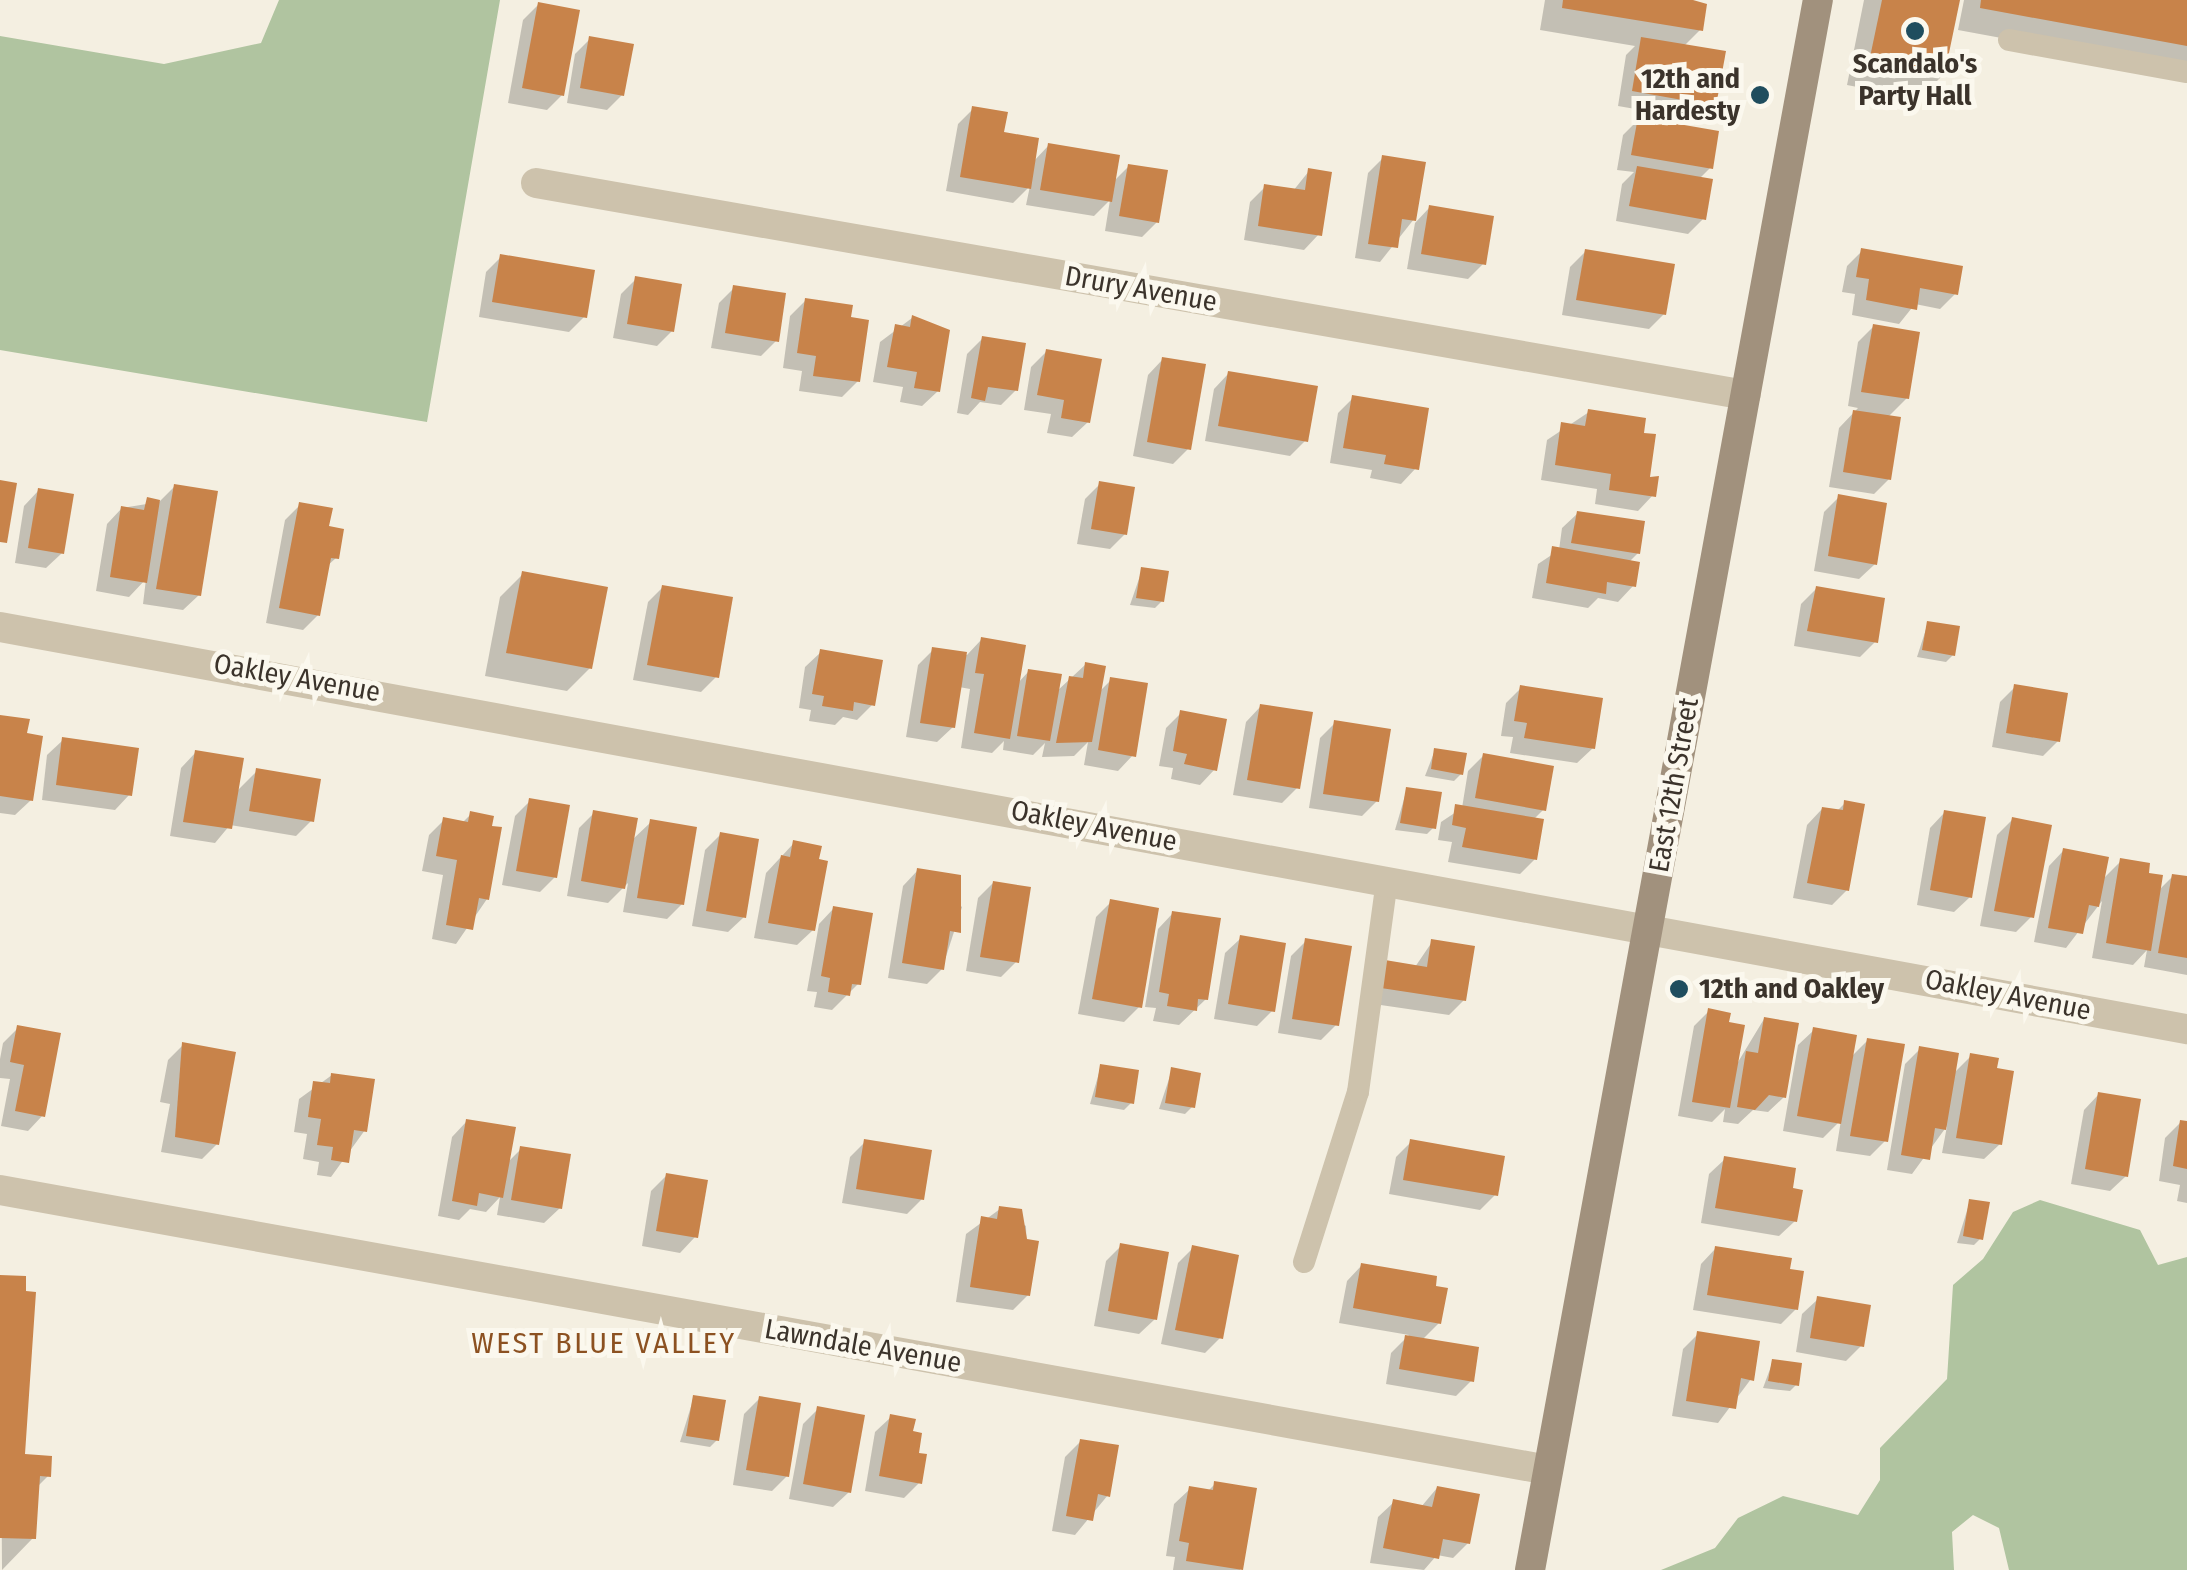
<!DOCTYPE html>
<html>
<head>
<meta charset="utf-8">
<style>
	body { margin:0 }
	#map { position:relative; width:2187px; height:1570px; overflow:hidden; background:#f4efe1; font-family:"Fira Sans Condensed",sans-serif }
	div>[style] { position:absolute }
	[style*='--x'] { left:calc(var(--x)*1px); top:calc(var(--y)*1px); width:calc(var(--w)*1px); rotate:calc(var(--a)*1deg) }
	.green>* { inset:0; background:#b0c4a0 }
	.shadow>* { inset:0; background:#0003 }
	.building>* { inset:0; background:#c8834a }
	.lane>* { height:22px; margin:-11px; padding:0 11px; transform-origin:11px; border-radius:11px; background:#cdc2ac }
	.street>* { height:30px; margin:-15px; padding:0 15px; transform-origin:15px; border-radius:15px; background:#cdc2ac }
	.secondary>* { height:30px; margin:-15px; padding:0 15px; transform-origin:15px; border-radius:15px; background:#a1917d }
	.dots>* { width:28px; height:28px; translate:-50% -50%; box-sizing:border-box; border:5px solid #fbf8ee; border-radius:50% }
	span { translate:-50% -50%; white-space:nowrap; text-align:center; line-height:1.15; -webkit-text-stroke:10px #fbf8ee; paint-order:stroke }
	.poi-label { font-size:28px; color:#3b332b; font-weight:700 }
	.right { translate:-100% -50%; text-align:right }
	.left { translate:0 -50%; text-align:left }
	.street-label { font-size:28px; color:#3b332b }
	.neighbourhood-label { font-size:30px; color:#8c5121; letter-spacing:2.5px }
</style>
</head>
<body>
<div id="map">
	<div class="green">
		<i style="clip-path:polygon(279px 0,500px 0,427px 422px,0 350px,0 36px,164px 64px,261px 43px)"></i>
		<i style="clip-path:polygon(2040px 1200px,2140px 1230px,2158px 1265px,2187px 1257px,2187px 1570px,2009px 1570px,1999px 1528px,1973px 1515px,1952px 1532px,1954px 1570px,1661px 1570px,1715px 1548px,1738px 1518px,1783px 1496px,1858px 1515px,1880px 1480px,1880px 1448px,1947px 1379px,1953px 1285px,1983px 1259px,2013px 1212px)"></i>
	</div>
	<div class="shadow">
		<i style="clip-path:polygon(1545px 0,1690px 0,1700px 30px,1683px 47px,1714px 105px,1699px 120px,1618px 106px,1626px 55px,1635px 46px,1540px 30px)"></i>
		<i style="clip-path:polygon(1864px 0,1958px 0,1942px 76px,1919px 99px,1847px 85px)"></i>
		<i style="clip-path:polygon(1964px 0,2187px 0,2187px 66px,2182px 71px,1958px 30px)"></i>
		<i style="clip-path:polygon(538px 5px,562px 95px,547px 110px,508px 103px,523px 20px)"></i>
		<i style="clip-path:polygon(590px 39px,622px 95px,607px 110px,567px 103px,575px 54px)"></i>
		<i style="clip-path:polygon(973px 109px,1033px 162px,1049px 145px,1113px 182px,1129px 166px,1157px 222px,1142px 237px,1105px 231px,1110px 200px,1094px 216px,1026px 205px,1030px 186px,1013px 203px,946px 191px,958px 124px)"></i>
		<i style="clip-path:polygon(1638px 120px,1710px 168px,1699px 179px,1703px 219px,1688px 234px,1616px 221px,1622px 184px,1634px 172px,1617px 170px,1623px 135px)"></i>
		<i style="clip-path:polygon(1383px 158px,1414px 219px,1380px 262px,1355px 258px,1368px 173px)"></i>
		<i style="clip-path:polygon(1309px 171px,1319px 234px,1304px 250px,1244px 240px,1250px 202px,1265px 187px,1293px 191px)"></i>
		<i style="clip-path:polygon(1430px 207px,1483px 264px,1468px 279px,1407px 269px,1415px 223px)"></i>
		<i style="clip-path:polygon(1862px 251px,1955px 294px,1940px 309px,1915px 304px,1899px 324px,1852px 315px,1855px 294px,1842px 292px,1847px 266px)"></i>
		<i style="clip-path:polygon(1585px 252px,1664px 314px,1649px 329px,1562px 315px,1570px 267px)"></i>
		<i style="clip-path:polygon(501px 257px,584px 317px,569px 332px,479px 317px,486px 272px)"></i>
		<i style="clip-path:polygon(636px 279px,672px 331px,657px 346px,613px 338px,621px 294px)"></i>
		<i style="clip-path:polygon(734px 288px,776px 341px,761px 356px,711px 348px,719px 303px)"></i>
		<i style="clip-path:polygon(805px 301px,848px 319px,858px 381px,842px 397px,799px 391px,802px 371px,783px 368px,790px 316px)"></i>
		<i style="clip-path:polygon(912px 318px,938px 391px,922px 406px,900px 402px,903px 387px,873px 382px,880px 342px)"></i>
		<i style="clip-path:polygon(1874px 326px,1907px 398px,1887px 418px,1889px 479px,1874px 494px,1829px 487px,1839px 428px,1858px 408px,1848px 406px,1858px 342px)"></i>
		<i style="clip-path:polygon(983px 338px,1016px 390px,1001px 405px,980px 402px,968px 415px,957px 413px,967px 354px)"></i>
		<i style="clip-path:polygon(1046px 352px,1088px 422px,1072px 437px,1047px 433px,1051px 414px,1024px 410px,1031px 367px)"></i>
		<i style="clip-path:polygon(1163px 359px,1189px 448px,1173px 464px,1133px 456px,1148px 375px)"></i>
		<i style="clip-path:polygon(1229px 373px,1306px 440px,1290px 456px,1205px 441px,1214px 389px)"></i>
		<i style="clip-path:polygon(1353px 398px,1416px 468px,1401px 484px,1370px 478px,1372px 470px,1330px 463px,1338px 413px)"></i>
		<i style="clip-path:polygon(1589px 412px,1647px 480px,1653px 495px,1638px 511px,1595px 504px,1597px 489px,1541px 480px,1547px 440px)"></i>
		<i style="clip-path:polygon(1100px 484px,1125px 534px,1110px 549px,1077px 544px,1085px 499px)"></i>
		<i style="clip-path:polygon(174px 487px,199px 595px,183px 610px,143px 604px,146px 579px,129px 597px,96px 591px,107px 524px,122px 508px,159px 502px)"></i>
		<i style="clip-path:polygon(39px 490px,62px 553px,46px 568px,15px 563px,24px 506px)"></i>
		<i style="clip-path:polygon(1839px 497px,1875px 564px,1859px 579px,1814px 571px,1824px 512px)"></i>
		<i style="clip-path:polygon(300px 505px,326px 528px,336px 558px,326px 567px,318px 615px,303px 630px,266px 623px,285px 520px)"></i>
		<i style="clip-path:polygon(1578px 513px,1638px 553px,1628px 563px,1633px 586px,1618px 602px,1598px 598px,1588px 608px,1532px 598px,1538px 564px,1559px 550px,1562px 528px)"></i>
		<i style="clip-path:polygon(1142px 570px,1162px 601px,1155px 608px,1130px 605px)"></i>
		<i style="clip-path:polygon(523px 574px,590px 668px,567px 691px,485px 676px,500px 597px)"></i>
		<i style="clip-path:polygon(663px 587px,716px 677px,701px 692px,633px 680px,648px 602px)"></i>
		<i style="clip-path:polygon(1816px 589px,1875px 642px,1860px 657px,1794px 646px,1801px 604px)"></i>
		<i style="clip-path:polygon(1928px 623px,1953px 655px,1946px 662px,1917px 657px)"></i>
		<i style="clip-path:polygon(981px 640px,1017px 684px,1029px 671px,1056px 692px,1086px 664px,1099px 692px,1111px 680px,1133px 755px,1118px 771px,1084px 765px,1088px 742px,1074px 756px,1042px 757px,1045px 743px,1033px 755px,1003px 750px,1004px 741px,992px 753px,961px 748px,970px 689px,959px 687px,953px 727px,937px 742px,906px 737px,918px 665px,933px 650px,967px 655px)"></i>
		<i style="clip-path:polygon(821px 652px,873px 704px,857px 720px,843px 717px,835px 725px,809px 721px,811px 710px,799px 708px,805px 667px)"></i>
		<i style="clip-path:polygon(2015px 687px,2058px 741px,2043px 756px,1992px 747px,2000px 702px)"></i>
		<i style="clip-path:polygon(1521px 688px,1593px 748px,1577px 763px,1510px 753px,1513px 737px,1501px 736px,1506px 703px)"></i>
		<i style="clip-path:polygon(1261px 706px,1297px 788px,1282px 803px,1233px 795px,1246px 722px)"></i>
		<i style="clip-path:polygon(1181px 713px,1215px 769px,1200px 785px,1171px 779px,1173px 768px,1159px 766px,1166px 728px)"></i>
		<i style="clip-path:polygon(0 718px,24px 735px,31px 800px,15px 815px,0 813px)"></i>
		<i style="clip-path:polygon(1335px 723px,1377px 801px,1362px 816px,1309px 808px,1320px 738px)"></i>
		<i style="clip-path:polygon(63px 740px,130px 794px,115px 810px,42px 800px,47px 755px)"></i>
		<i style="clip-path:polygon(1435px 750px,1461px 774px,1454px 781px,1425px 776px)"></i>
		<i style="clip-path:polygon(196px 752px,236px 792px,257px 771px,312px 820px,296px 836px,230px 825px,215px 843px,170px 836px,181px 768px)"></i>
		<i style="clip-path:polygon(1484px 755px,1544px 809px,1533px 820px,1535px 859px,1520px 874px,1448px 862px,1452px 842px,1438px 840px,1441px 822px,1462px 808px,1468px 771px)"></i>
		<i style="clip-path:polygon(1407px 789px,1434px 827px,1427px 834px,1395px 830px)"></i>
		<i style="clip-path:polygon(530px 801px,555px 877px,540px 892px,502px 885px,515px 816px)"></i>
		<i style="clip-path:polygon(1845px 803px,1847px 890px,1832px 905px,1793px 898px,1807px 825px,1822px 809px,1836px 812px)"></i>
		<i style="clip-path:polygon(1945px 812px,1970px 897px,1954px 912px,1917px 905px,1930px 828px)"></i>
		<i style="clip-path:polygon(594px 813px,631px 841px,651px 822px,682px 904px,667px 919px,623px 912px,628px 883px,608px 903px,567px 896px,579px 828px)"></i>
		<i style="clip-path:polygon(471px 814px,487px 899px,456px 944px,432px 939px,443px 875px,422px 871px,429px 835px,444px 820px,462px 823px)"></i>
		<i style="clip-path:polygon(2012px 820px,2031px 917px,2016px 932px,1980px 926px,1997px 835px)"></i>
		<i style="clip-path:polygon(721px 834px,744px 917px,728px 932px,692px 926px,705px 850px)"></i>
		<i style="clip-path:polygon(794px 843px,813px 930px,797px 945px,754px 938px,766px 873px)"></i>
		<i style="clip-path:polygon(2064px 850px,2102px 880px,2121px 861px,2146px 875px,2158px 891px,2173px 876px,2187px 879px,2187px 975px,2144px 967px,2147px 950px,2133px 965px,2092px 958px,2102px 901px,2066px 948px,2034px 942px,2049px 866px)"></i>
		<i style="clip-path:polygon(918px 870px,962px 907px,942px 969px,927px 984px,888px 978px,903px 886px)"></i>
		<i style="clip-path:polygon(993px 883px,1016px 962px,1001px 977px,966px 971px,978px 898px)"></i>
		<i style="clip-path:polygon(1111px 902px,1139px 1007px,1124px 1022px,1078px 1014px,1096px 917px)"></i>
		<i style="clip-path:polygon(834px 908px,858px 984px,832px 1010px,814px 1007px,817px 992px,807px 991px,819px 924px)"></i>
		<i style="clip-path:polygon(1173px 913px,1206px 999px,1179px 1025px,1153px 1021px,1156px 1008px,1145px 1007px,1158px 929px)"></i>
		<i style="clip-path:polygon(1241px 938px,1272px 1011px,1257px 1026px,1214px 1019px,1225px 953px)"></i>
		<i style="clip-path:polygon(1306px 941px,1336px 1025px,1321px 1040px,1278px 1033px,1291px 956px)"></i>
		<i style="clip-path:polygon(1432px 942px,1464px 1000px,1449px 1015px,1367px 1003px,1371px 978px,1415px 967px)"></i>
		<i style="clip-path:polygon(1709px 1011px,1735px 1067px,1764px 1019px,1784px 1097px,1768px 1112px,1753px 1110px,1738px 1124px,1723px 1122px,1725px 1109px,1712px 1122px,1678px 1116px,1694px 1026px)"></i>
		<i style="clip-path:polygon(18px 1028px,43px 1115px,28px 1131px,1px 1126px,10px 1079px,0 1078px,0 1059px,3px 1043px)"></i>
		<i style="clip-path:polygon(1814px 1030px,1850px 1058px,1867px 1041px,1885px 1141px,1870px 1156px,1836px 1151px,1841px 1120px,1823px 1138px,1783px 1131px,1798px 1045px)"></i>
		<i style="clip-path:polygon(183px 1045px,217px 1144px,202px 1159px,161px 1152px,170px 1104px,160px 1102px,168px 1060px)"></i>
		<i style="clip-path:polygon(1920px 1049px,1953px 1074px,1971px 1056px,2000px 1144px,1984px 1159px,1942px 1153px,1947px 1126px,1912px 1174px,1887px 1170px,1905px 1064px)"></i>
		<i style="clip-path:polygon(1101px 1066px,1131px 1103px,1124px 1110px,1090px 1104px)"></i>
		<i style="clip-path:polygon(1172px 1070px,1192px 1107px,1185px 1114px,1159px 1109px)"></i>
		<i style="clip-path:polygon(332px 1075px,365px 1130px,331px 1177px,317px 1175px,319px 1162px,303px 1159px,307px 1134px,294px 1132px,299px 1099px)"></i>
		<i style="clip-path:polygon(2099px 1094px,2126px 1176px,2110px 1191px,2071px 1184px,2084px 1110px)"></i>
		<i style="clip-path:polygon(467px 1121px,507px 1163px,521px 1149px,560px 1208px,544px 1223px,497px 1215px,500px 1197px,486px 1212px,470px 1209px,459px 1220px,438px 1216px,452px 1137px)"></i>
		<i style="clip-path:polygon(2181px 1122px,2187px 1123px,2187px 1203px,2177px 1201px,2180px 1185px,2159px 1181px,2165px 1138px)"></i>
		<i style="clip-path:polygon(865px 1142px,922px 1199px,907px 1214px,842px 1203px,850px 1157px)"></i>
		<i style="clip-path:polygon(1411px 1142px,1495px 1195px,1480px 1210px,1389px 1194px,1396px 1157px)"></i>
		<i style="clip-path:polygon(1725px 1159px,1790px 1190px,1795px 1221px,1779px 1236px,1701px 1223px,1709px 1174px)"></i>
		<i style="clip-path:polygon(666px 1176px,695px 1237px,680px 1253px,642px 1246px,651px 1191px)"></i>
		<i style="clip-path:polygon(1970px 1201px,1981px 1238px,1974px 1245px,1957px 1243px)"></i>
		<i style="clip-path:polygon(1000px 1209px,1026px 1226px,1028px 1295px,1013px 1310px,956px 1302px,966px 1234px)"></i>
		<i style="clip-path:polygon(1121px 1246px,1155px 1319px,1139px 1334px,1094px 1326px,1106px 1261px)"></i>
		<i style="clip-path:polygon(1193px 1248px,1220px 1338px,1205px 1353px,1161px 1344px,1178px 1263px)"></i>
		<i style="clip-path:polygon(1716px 1248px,1788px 1271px,1796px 1309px,1781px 1324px,1693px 1310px,1701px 1264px)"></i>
		<i style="clip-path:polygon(1362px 1265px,1439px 1323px,1422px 1340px,1472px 1380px,1456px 1396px,1386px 1384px,1391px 1353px,1409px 1335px,1339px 1323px,1347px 1281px)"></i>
		<i style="clip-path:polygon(0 1277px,22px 1457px,48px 1476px,37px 1487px,33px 1538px,2px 1570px)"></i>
		<i style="clip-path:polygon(1818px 1299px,1862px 1345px,1846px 1361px,1796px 1352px,1802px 1314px)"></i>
		<i style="clip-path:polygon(1698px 1334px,1751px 1379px,1718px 1423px,1672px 1416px,1683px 1349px)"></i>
		<i style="clip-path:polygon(1773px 1361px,1797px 1384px,1790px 1391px,1763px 1388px)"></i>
		<i style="clip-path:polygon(694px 1397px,717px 1440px,710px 1447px,680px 1442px)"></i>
		<i style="clip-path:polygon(760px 1398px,787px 1476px,772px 1491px,733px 1485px,744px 1414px)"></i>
		<i style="clip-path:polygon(818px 1409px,849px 1492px,833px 1507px,789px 1499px,803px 1424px)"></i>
		<i style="clip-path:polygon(891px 1417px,910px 1433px,916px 1455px,920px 1482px,904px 1498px,865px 1491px,875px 1432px)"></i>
		<i style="clip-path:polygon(1081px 1441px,1108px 1495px,1075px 1535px,1052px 1531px,1065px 1457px)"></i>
		<i style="clip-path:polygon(1215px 1484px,1254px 1490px,1240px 1570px,1173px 1570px,1175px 1557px,1166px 1556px,1174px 1504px,1190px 1489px,1207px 1492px)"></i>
		<i style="clip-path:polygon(1437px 1488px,1468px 1543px,1453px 1558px,1437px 1555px,1424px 1570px,1370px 1563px,1378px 1517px,1394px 1502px,1421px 1507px)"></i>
	</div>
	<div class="building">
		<i style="clip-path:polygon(1563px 0,1693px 0,1707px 4px,1703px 31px,1562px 8px)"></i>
		<i style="clip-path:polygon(1882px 0,1960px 0,1944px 77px,1869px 62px)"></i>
		<i style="clip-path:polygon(1981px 0,2187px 0,2187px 46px,1980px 8px)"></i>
		<i style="clip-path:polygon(538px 2px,580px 10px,564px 96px,522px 88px)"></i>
		<i style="clip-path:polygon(589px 36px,634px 44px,624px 96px,580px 88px)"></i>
		<i style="clip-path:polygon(1641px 37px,1726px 51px,1716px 106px,1632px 91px)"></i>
		<i style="clip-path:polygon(972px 106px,1008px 112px,1004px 132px,1039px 138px,1031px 189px,960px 177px)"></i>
		<i style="clip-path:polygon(1638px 117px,1719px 131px,1713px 169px,1631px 155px)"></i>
		<i style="clip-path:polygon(1048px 143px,1120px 155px,1112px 202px,1040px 190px)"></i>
		<i style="clip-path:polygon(1382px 155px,1426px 162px,1416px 221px,1402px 219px,1398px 248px,1368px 244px)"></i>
		<i style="clip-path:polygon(1128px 164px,1168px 170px,1159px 223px,1119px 216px)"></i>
		<i style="clip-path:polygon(1637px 166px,1713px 179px,1706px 220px,1629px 206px)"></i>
		<i style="clip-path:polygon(1308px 168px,1332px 172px,1322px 236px,1258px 226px,1264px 184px,1305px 190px)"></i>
		<i style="clip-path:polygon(1429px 205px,1494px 216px,1486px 265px,1421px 254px)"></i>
		<i style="clip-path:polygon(1861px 248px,1963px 266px,1958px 295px,1920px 288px,1917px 310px,1866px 300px,1869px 279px,1856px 277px)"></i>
		<i style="clip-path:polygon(1585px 249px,1675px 264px,1666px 315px,1576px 300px)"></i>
		<i style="clip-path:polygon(500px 254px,595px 270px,587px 318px,492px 302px)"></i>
		<i style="clip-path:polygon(635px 276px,682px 284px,674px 332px,627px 324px)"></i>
		<i style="clip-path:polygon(733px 285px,786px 293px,779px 342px,725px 333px)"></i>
		<i style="clip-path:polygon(805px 298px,853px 305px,851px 317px,869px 320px,860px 382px,813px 376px,816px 356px,797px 353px)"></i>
		<i style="clip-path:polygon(912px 315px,950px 330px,940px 392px,914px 388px,917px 372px,887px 367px,895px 324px,910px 327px)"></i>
		<i style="clip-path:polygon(1873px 324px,1920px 332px,1909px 399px,1861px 392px)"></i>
		<i style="clip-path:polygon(982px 336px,1026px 343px,1018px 391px,988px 387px,985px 401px,971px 398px)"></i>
		<i style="clip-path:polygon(1046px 349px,1102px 359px,1090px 423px,1061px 418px,1064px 400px,1037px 395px)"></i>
		<i style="clip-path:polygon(1162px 357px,1206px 364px,1191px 450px,1147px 442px)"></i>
		<i style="clip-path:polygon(1228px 371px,1318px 386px,1308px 442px,1218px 426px)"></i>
		<i style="clip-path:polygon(1352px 395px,1429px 408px,1419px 470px,1384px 464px,1386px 455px,1343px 448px)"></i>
		<i style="clip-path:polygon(1588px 409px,1646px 418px,1644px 433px,1656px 434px,1650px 477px,1659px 476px,1656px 497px,1609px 490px,1611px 474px,1555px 465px,1561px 422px,1585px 426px)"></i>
		<i style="clip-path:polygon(1853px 410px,1901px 417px,1891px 480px,1843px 472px)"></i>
		<i style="clip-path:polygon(0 480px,17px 483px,7px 543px,0 542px)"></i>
		<i style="clip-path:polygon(1099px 481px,1135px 487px,1127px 535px,1091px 529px)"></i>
		<i style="clip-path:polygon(174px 484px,218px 491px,201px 596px,156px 589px)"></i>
		<i style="clip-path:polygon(38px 488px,74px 494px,64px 554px,28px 548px)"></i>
		<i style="clip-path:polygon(1838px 494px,1887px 503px,1877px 565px,1828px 556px)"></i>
		<i style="clip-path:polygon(147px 497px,160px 500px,147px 583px,110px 577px,121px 506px,144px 510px)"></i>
		<i style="clip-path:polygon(299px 502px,333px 508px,329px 526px,344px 529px,339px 559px,331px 558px,320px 616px,279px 608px)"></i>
		<i style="clip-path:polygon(1577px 511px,1645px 521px,1640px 554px,1571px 543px)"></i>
		<i style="clip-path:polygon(1552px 546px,1640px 562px,1636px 587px,1607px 582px,1606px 594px,1546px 583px)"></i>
		<i style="clip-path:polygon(1141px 567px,1169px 571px,1164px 602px,1136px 598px)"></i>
		<i style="clip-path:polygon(522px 571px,608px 587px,592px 669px,506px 653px)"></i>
		<i style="clip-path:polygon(662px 585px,733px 597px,719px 678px,647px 665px)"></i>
		<i style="clip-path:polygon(1816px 586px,1885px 598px,1878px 643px,1807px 631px)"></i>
		<i style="clip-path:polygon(1927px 621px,1960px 626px,1955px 656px,1922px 650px)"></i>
		<i style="clip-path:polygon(981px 637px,1026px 645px,1010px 739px,974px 733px,984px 674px,975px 673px)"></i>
		<i style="clip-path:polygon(932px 647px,967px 652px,955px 728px,920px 723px)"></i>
		<i style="clip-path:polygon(820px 649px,883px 660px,875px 706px,854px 702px,853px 711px,822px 706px,824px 696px,812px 694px)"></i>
		<i style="clip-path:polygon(1085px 662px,1106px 666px,1092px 742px,1056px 743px,1069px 676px,1083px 678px)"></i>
		<i style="clip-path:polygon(1028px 669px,1062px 674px,1050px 741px,1017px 736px)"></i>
		<i style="clip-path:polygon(1110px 677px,1148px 683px,1136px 757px,1098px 750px)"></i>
		<i style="clip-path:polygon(2014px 684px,2068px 693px,2060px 742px,2006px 733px)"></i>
		<i style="clip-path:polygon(1520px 685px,1603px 698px,1595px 749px,1524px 738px,1527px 723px,1514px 721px)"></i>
		<i style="clip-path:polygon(1260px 704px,1313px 712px,1300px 789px,1247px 780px)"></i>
		<i style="clip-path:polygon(1180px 710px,1227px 719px,1217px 771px,1184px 764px,1187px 754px,1173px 751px)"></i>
		<i style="clip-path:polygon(0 715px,30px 719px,27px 733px,43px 736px,33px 801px,0 796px)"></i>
		<i style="clip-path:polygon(1334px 720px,1391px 729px,1379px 802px,1323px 794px)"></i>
		<i style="clip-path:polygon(62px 737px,139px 748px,132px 796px,56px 785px)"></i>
		<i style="clip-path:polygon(1434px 748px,1467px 753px,1463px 775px,1431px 769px)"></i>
		<i style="clip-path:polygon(195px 750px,244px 758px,232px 829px,183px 822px)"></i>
		<i style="clip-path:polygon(1483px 753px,1554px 766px,1546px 811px,1475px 798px)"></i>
		<i style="clip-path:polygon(256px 768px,321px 779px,314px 822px,249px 811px)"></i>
		<i style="clip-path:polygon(1406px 787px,1442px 792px,1436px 829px,1400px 823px)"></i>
		<i style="clip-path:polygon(529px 798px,570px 805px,557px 878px,516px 871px)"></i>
		<i style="clip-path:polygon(1844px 800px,1865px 804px,1849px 891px,1807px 883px,1822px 807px,1843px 810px)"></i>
		<i style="clip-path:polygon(1455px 804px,1544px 819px,1537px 860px,1462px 847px,1466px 828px,1452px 825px)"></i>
		<i style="clip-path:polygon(593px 810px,638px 818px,625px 889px,581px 881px)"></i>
		<i style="clip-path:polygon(1944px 810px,1986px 817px,1972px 898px,1930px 890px)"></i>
		<i style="clip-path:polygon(470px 811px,494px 816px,492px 826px,502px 827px,489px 900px,479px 898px,473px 930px,446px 925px,457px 860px,436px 856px,443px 817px,468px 822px)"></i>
		<i style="clip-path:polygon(2012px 817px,2052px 825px,2034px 918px,1994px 911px)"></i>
		<i style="clip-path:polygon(650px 819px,697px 827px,684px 905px,637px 898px)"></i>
		<i style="clip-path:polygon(720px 832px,759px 839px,746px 918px,706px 911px)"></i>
		<i style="clip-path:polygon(793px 840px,822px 846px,819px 859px,828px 861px,815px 931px,768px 923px,781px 855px,790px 857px)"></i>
		<i style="clip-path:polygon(2063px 848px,2109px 857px,2099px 907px,2089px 905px,2083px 934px,2048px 928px)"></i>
		<i style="clip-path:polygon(2120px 858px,2150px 863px,2149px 873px,2163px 875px,2151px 951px,2106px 943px)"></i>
		<i style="clip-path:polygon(917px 868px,961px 875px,961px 933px,950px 931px,944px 970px,902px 963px)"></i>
		<i style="clip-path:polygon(2172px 874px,2187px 876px,2187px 958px,2158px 953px)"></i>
		<i style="clip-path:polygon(993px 881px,1031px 887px,1019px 963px,980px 957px)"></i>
		<i style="clip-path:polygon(1110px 899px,1159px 908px,1142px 1008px,1092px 999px)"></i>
		<i style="clip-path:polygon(833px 906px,873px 913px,861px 985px,852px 984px,850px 996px,828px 992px,830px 978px,821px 976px)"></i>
		<i style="clip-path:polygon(1172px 911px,1221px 918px,1208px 1000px,1198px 999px,1197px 1011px,1167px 1006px,1169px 994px,1159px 992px)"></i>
		<i style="clip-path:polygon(1240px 935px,1286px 943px,1275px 1012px,1228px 1004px)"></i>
		<i style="clip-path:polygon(1305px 938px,1352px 946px,1339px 1026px,1292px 1019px)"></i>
		<i style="clip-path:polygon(1431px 939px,1475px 946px,1466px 1001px,1381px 988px,1385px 960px,1427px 967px)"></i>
		<i style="clip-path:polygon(1708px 1008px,1731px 1013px,1729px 1022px,1745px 1025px,1730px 1108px,1692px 1102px)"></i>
		<i style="clip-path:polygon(1764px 1017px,1799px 1023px,1786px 1098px,1769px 1095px,1755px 1110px,1737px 1107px,1746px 1051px,1758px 1053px)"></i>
		<i style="clip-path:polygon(17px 1025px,61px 1033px,45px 1117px,15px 1111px,24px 1065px,10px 1062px)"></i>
		<i style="clip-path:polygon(1813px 1027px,1857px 1035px,1841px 1124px,1797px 1116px)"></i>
		<i style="clip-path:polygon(1867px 1038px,1905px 1044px,1888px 1142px,1850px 1136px)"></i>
		<i style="clip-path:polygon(182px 1042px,236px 1052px,219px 1145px,175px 1137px)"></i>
		<i style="clip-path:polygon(1919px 1046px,1959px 1053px,1946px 1130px,1935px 1128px,1930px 1160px,1901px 1155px)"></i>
		<i style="clip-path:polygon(1970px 1053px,1999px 1058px,1997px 1068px,2014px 1071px,2002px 1145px,1956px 1138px)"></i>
		<i style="clip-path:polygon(1100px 1064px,1139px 1070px,1134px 1104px,1095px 1097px)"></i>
		<i style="clip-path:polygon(1171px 1067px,1201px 1073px,1195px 1108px,1165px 1103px)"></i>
		<i style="clip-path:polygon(331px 1073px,375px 1079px,367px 1132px,354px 1130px,349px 1163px,331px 1160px,333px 1147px,317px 1145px,321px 1119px,308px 1117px,313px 1081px,330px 1083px)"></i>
		<i style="clip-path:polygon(2098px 1092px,2141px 1099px,2128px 1177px,2085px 1169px)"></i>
		<i style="clip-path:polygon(466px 1119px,516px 1127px,503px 1198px,479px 1193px,477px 1206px,452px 1201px)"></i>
		<i style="clip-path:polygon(2180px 1120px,2187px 1121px,2187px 1169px,2173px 1166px)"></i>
		<i style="clip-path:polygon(864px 1139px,932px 1150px,924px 1200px,856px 1189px)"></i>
		<i style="clip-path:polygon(1410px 1139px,1505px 1156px,1498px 1196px,1403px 1180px)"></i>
		<i style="clip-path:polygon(520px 1146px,571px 1154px,562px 1209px,511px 1200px)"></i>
		<i style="clip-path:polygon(1724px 1156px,1796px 1168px,1793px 1188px,1803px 1190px,1797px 1222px,1715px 1208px)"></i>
		<i style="clip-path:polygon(666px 1173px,708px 1180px,698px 1238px,656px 1231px)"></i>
		<i style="clip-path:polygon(1969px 1199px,1990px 1202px,1983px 1240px,1963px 1236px)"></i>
		<i style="clip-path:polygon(999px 1206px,1022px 1209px,1027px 1239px,1039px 1241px,1030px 1296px,970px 1287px,981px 1216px,997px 1219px)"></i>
		<i style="clip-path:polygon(1120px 1243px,1169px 1252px,1157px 1320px,1108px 1311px)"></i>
		<i style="clip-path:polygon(1192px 1245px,1239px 1255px,1223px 1339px,1175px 1330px)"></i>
		<i style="clip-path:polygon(1715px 1246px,1792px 1258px,1790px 1269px,1804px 1271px,1798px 1310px,1707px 1295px)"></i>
		<i style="clip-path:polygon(1361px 1263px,1437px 1276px,1436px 1286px,1448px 1288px,1441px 1324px,1353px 1308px)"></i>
		<i style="clip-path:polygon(0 1275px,26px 1276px,26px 1291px,36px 1292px,25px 1454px,52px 1456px,51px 1477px,40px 1476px,36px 1539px,0 1538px)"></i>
		<i style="clip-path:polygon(1817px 1296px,1871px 1305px,1864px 1347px,1810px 1338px)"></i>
		<i style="clip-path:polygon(1697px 1331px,1760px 1341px,1754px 1381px,1741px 1378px,1736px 1409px,1686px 1401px)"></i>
		<i style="clip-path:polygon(1405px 1335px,1479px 1347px,1474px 1382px,1399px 1369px)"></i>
		<i style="clip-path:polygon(1772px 1359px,1802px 1363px,1799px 1386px,1768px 1381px)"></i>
		<i style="clip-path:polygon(693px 1395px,726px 1400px,719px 1441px,686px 1436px)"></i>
		<i style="clip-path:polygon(759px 1396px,801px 1403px,789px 1477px,746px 1470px)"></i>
		<i style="clip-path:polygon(817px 1406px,865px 1415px,851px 1493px,803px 1484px)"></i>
		<i style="clip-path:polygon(890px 1414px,916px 1419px,913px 1431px,922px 1433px,919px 1453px,927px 1454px,922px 1484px,879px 1476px)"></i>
		<i style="clip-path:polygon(1080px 1439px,1119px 1445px,1110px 1497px,1098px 1494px,1093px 1521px,1066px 1516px)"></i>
		<i style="clip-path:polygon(1214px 1481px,1257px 1488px,1243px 1570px,1186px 1561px,1189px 1543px,1179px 1541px,1189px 1486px,1213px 1490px)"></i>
		<i style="clip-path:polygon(1437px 1486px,1480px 1494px,1470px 1544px,1443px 1539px,1439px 1559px,1383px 1548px,1393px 1499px,1432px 1507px)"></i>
	</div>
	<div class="lane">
		<i style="--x:2009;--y:40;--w:181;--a:10.2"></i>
		<i style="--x:1304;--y:1262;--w:178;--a:-72.4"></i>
		<i style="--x:1358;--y:1092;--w:214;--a:-82.2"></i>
	</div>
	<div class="street">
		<i style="--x:536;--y:183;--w:1228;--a:9.94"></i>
		<i style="--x:0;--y:627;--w:2224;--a:10.42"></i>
		<i style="--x:0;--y:1190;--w:1573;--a:10.25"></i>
	</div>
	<div class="secondary">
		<i style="--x:1530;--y:1570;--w:1596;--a:-79.61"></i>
	</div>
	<div class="dots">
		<i style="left:1915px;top:31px;background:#1f4d5e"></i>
		<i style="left:1760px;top:95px;background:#1f4d5e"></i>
		<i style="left:1679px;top:989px;background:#1f4d5e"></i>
	</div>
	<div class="poi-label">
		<span style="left:1915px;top:80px">Scandalo's<br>Party Hall</span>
		<span class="right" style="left:1740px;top:95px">12th and<br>Hardesty</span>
		<span class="left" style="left:1699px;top:989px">12th and Oakley</span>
	</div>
	<div class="street-label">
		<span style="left:1141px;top:289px;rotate:10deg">Drury Avenue</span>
		<span style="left:297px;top:678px;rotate:10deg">Oakley Avenue</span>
		<span style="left:1674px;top:785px;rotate:-80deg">East 12th Street</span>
		<span style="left:1094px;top:826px;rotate:11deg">Oakley Avenue</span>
		<span style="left:2008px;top:995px;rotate:11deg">Oakley Avenue</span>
		<span style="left:863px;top:1346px;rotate:10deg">Lawndale Avenue</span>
	</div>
	<div class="neighbourhood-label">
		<span style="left:604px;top:1343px">WEST BLUE VALLEY</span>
	</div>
</div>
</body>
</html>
